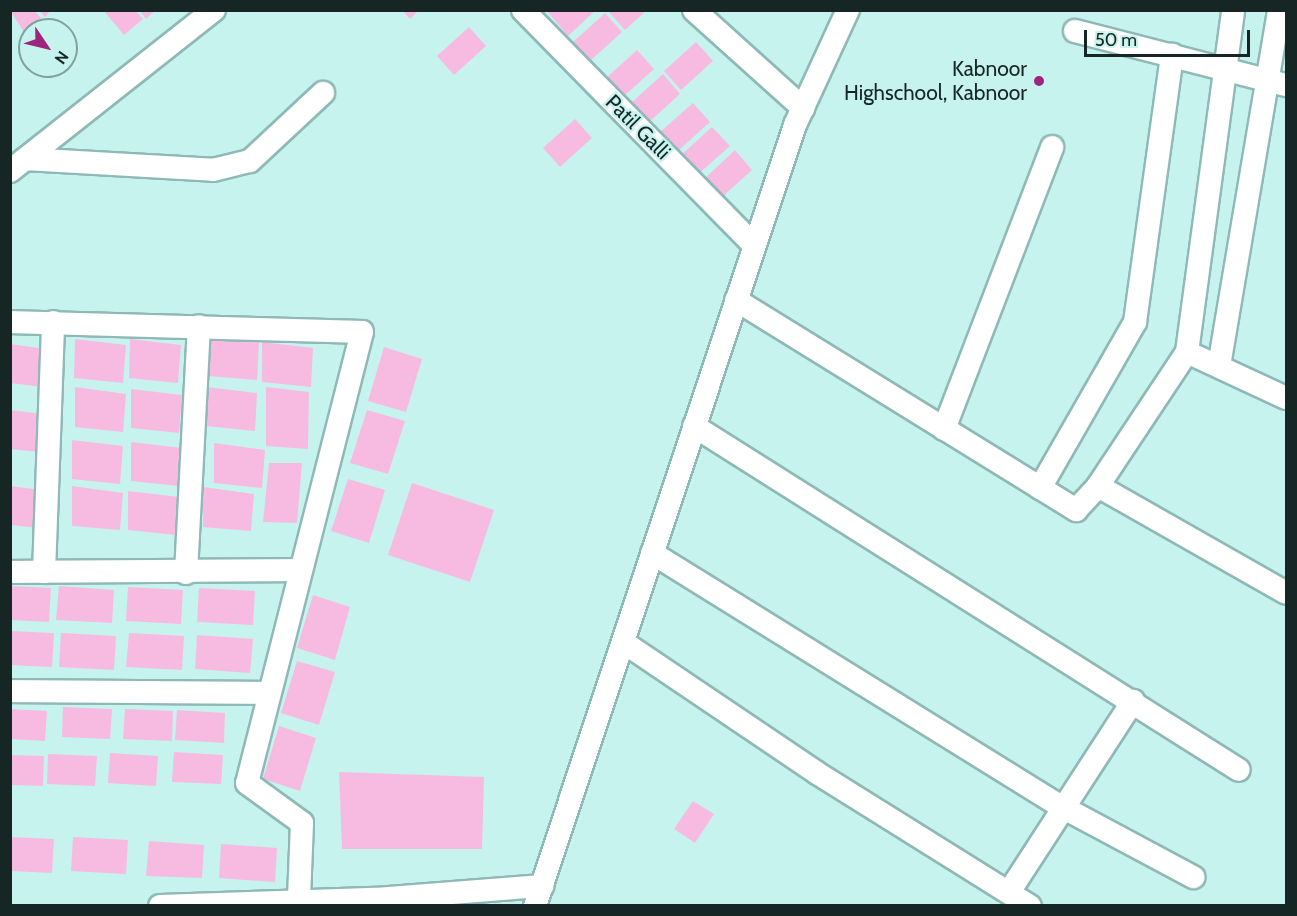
<!DOCTYPE html>
<html>
<head>
<meta charset="utf-8">
<style>
	body { margin:0 }
	#map { position:relative; width:1297px; height:916px; overflow:hidden; background:#c7f3ef; font-family:Cabin,sans-serif }
	div>[style] { position:absolute }
	[style*='--x'] { left:calc(var(--x)*1px); top:calc(var(--y)*1px); width:calc(var(--w)*1px); rotate:calc(var(--a)*1deg) }
	.building>* { inset:0; background:#f7bbe1 }
	.roads { filter:drop-shadow(2px 0 #8fb9b6) drop-shadow(-2px 0 #8fb9b6) drop-shadow(0 2px #8fb9b6) drop-shadow(0 -2px #8fb9b6) }
	.street>* { height:22px; margin:-11px; padding:0 11px; transform-origin:11px; border-radius:11px; background:#fff }
	.dots>* { width:16px; height:16px; translate:-50% -50%; box-sizing:border-box; border:3px solid #c7f3ef; border-radius:50% }
	span { translate:-50% -50%; white-space:nowrap; text-align:center; line-height:1.15; -webkit-text-stroke:4.5px #c7f3ef; paint-order:stroke }
	.poi-label { font-size:21px; color:#162625 }
	.right { translate:-100% -50%; text-align:right }
	.street-label { font-size:21px; color:#162625 }
	.frame { position:absolute; inset:0; border:12px solid #162625; pointer-events:none }
	.north { position:absolute; left:18px; top:18px; width:60px; height:60px; box-sizing:border-box; background:#c7f3ef; border:2px solid #80a19e; border-radius:50%; rotate:125deg; font-size:16px; font-weight:700; line-height:24px; text-align:center; color:#162625 }
	.north::after { content:''; display:block; margin:auto; width:21px; height:27px; background:#9d257e; clip-path:polygon(50% 0,100% 100%,50% 72%,0 100%) }
	.scale { position:absolute; left:1084px; top:30px; width:166px; height:27px; box-sizing:border-box; border:3px solid #162625; border-top:0; padding-left:8px; font-size:18px; line-height:21px; white-space:nowrap; color:#162625; -webkit-text-stroke:4px #c7f3ef; paint-order:stroke }
</style>
</head>
<body>
<div id="map">
	<div class="building">
		<i style="clip-path:polygon(10px 10px,34px 10px,41px 18px,25px 34px)"></i>
		<i style="clip-path:polygon(39px 10px,51px 10px,45px 17px)"></i>
		<i style="clip-path:polygon(103px 10px,135px 10px,143px 19px,124px 35px)"></i>
		<i style="clip-path:polygon(139px 10px,156px 10px,146px 19px)"></i>
		<i style="clip-path:polygon(402px 10px,419px 10px,410px 19px)"></i>
		<i style="clip-path:polygon(546px 10px,596px 10px,568px 36px)"></i>
		<i style="clip-path:polygon(607px 10px,647px 10px,625px 30px)"></i>
		<i style="clip-path:polygon(605px 13px,622px 32px,590px 61px,573px 42px)"></i>
		<i style="clip-path:polygon(469px 27px,486px 46px,454px 75px,437px 56px)"></i>
		<i style="clip-path:polygon(696px 42px,713px 61px,681px 90px,664px 71px)"></i>
		<i style="clip-path:polygon(637px 50px,654px 69px,622px 98px,605px 79px)"></i>
		<i style="clip-path:polygon(663px 74px,680px 94px,648px 123px,631px 103px)"></i>
		<i style="clip-path:polygon(693px 103px,710px 122px,678px 151px,660px 132px)"></i>
		<i style="clip-path:polygon(575px 119px,592px 138px,560px 167px,543px 148px)"></i>
		<i style="clip-path:polygon(712px 127px,730px 146px,697px 175px,680px 156px)"></i>
		<i style="clip-path:polygon(735px 150px,752px 170px,720px 199px,703px 180px)"></i>
		<i style="clip-path:polygon(209px 336px,259px 342px,257px 380px,208px 376px)"></i>
		<i style="clip-path:polygon(75px 339px,126px 345px,123px 383px,74px 378px)"></i>
		<i style="clip-path:polygon(130px 339px,181px 345px,178px 383px,129px 378px)"></i>
		<i style="clip-path:polygon(262px 342px,313px 348px,311px 387px,262px 382px)"></i>
		<i style="clip-path:polygon(10px 344px,46px 349px,43px 387px,10px 383px)"></i>
		<i style="clip-path:polygon(384px 347px,422px 359px,406px 412px,368px 401px)"></i>
		<i style="clip-path:polygon(75px 387px,126px 394px,123px 432px,75px 427px)"></i>
		<i style="clip-path:polygon(207px 387px,257px 393px,255px 431px,206px 426px)"></i>
		<i style="clip-path:polygon(266px 387px,309px 392px,308px 449px,266px 446px)"></i>
		<i style="clip-path:polygon(131px 389px,182px 395px,179px 433px,131px 428px)"></i>
		<i style="clip-path:polygon(10px 410px,42px 414px,40px 452px,10px 449px)"></i>
		<i style="clip-path:polygon(367px 410px,405px 421px,388px 474px,350px 463px)"></i>
		<i style="clip-path:polygon(72px 440px,123px 446px,120px 484px,72px 479px)"></i>
		<i style="clip-path:polygon(131px 442px,182px 448px,179px 486px,131px 481px)"></i>
		<i style="clip-path:polygon(214px 443px,265px 450px,262px 488px,214px 483px)"></i>
		<i style="clip-path:polygon(269px 463px,302px 463px,297px 523px,263px 522px)"></i>
		<i style="clip-path:polygon(348px 479px,385px 490px,369px 543px,331px 531px)"></i>
		<i style="clip-path:polygon(412px 483px,494px 510px,470px 582px,388px 555px)"></i>
		<i style="clip-path:polygon(10px 486px,41px 490px,39px 528px,10px 525px)"></i>
		<i style="clip-path:polygon(72px 486px,123px 493px,120px 530px,72px 526px)"></i>
		<i style="clip-path:polygon(203px 487px,254px 494px,251px 531px,203px 527px)"></i>
		<i style="clip-path:polygon(128px 491px,179px 497px,176px 535px,128px 530px)"></i>
		<i style="clip-path:polygon(10px 586px,51px 588px,49px 622px,10px 620px)"></i>
		<i style="clip-path:polygon(59px 586px,114px 590px,112px 623px,56px 620px)"></i>
		<i style="clip-path:polygon(128px 587px,183px 590px,181px 624px,126px 621px)"></i>
		<i style="clip-path:polygon(199px 588px,255px 591px,253px 625px,197px 622px)"></i>
		<i style="clip-path:polygon(313px 595px,350px 607px,335px 660px,297px 648px)"></i>
		<i style="clip-path:polygon(10px 631px,54px 633px,52px 667px,10px 665px)"></i>
		<i style="clip-path:polygon(61px 633px,116px 636px,114px 670px,59px 667px)"></i>
		<i style="clip-path:polygon(129px 633px,184px 636px,182px 670px,126px 667px)"></i>
		<i style="clip-path:polygon(197px 635px,253px 639px,250px 673px,195px 669px)"></i>
		<i style="clip-path:polygon(297px 661px,335px 672px,319px 725px,281px 713px)"></i>
		<i style="clip-path:polygon(63px 707px,112px 709px,110px 739px,62px 737px)"></i>
		<i style="clip-path:polygon(10px 709px,47px 711px,45px 741px,10px 739px)"></i>
		<i style="clip-path:polygon(125px 709px,173px 711px,172px 741px,123px 739px)"></i>
		<i style="clip-path:polygon(177px 710px,225px 713px,224px 743px,175px 740px)"></i>
		<i style="clip-path:polygon(279px 726px,316px 738px,300px 791px,263px 779px)"></i>
		<i style="clip-path:polygon(174px 752px,223px 755px,221px 784px,172px 782px)"></i>
		<i style="clip-path:polygon(110px 753px,158px 756px,156px 786px,108px 783px)"></i>
		<i style="clip-path:polygon(48px 754px,97px 756px,95px 786px,47px 784px)"></i>
		<i style="clip-path:polygon(10px 755px,44px 756px,43px 786px,10px 785px)"></i>
		<i style="clip-path:polygon(339px 772px,484px 777px,482px 849px,342px 849px)"></i>
		<i style="clip-path:polygon(693px 801px,714px 814px,695px 843px,674px 829px)"></i>
		<i style="clip-path:polygon(10px 837px,54px 839px,52px 873px,10px 871px)"></i>
		<i style="clip-path:polygon(73px 837px,128px 840px,126px 874px,71px 871px)"></i>
		<i style="clip-path:polygon(149px 841px,204px 845px,202px 878px,146px 876px)"></i>
		<i style="clip-path:polygon(221px 844px,277px 848px,275px 882px,219px 878px)"></i>
	</div>
	<div class="roads">
		<div class="street">
			<i style="--x:523;--y:10;--w:328;--a:45.5"></i>
			<i style="--x:694;--y:10;--w:147;--a:42"></i>
			<i style="--x:1075;--y:31;--w:218;--a:14.4"></i>
			<i style="--x:25;--y:159;--w:188;--a:3.3"></i>
			<i style="--x:213;--y:170;--w:38;--a:-14"></i>
			<i style="--x:250;--y:161;--w:100;--a:-43"></i>
			<i style="--x:10;--y:171;--w:260;--a:-38.3"></i>
			<i style="--x:736;--y:300;--w:400;--a:31.7"></i>
			<i style="--x:1076;--y:510;--w:33;--a:-47"></i>
			<i style="--x:10;--y:322;--w:352;--a:1.6"></i>
			<i style="--x:362;--y:332;--w:465;--a:104.3"></i>
			<i style="--x:247;--y:783;--w:68;--a:36"></i>
			<i style="--x:302;--y:823;--w:76;--a:92.3"></i>
			<i style="--x:1187;--y:352;--w:345;--a:-82.3"></i>
			<i style="--x:1219;--y:366;--w:361;--a:-80.4"></i>
			<i style="--x:1286;--y:398;--w:109;--a:-155.1"></i>
			<i style="--x:1187;--y:352;--w:161;--a:123.6"></i>
			<i style="--x:1098;--y:486;--w:216;--a:29.6"></i>
			<i style="--x:694;--y:426;--w:644;--a:32.26"></i>
			<i style="--x:944;--y:429;--w:302;--a:-69"></i>
			<i style="--x:1040;--y:488;--w:191;--a:-60.2"></i>
			<i style="--x:1135;--y:322;--w:270;--a:-82.1"></i>
			<i style="--x:652;--y:553;--w:482;--a:31.8"></i>
			<i style="--x:1062;--y:807;--w:149;--a:28.1"></i>
			<i style="--x:10;--y:572;--w:288;--a:-0.4"></i>
			<i style="--x:44;--y:572;--w:250;--a:-87.9"></i>
			<i style="--x:186;--y:573;--w:247;--a:-87"></i>
			<i style="--x:623;--y:642;--w:234;--a:34"></i>
			<i style="--x:817;--y:773;--w:251;--a:32"></i>
			<i style="--x:10;--y:691;--w:258;--a:0.4"></i>
			<i style="--x:1009;--y:892;--w:228;--a:-57"></i>
			<i style="--x:160;--y:906;--w:216;--a:-1.9"></i>
			<i style="--x:376;--y:899;--w:167;--a:-4.5"></i>
			<i style="--x:535;--y:906;--w:823;--a:-71.59"></i>
			<i style="--x:795;--y:125;--w:127;--a:-65.3"></i>
		</div>
	</div>
	<div class="dots">
		<i style="left:1039px;top:81px;background:#9d257e"></i>
	</div>
	<div class="poi-label">
		<span class="right" style="left:1027px;top:81px">Kabnoor<br>Highschool, Kabnoor</span>
	</div>
	<div class="street-label">
		<span style="left:638px;top:127px;rotate:45deg">Patil Galli</span>
	</div>
	<div class="frame"></div>
	<div class="north">N</div>
	<div class="scale">50 m</div>
</div>
</body>
</html>
